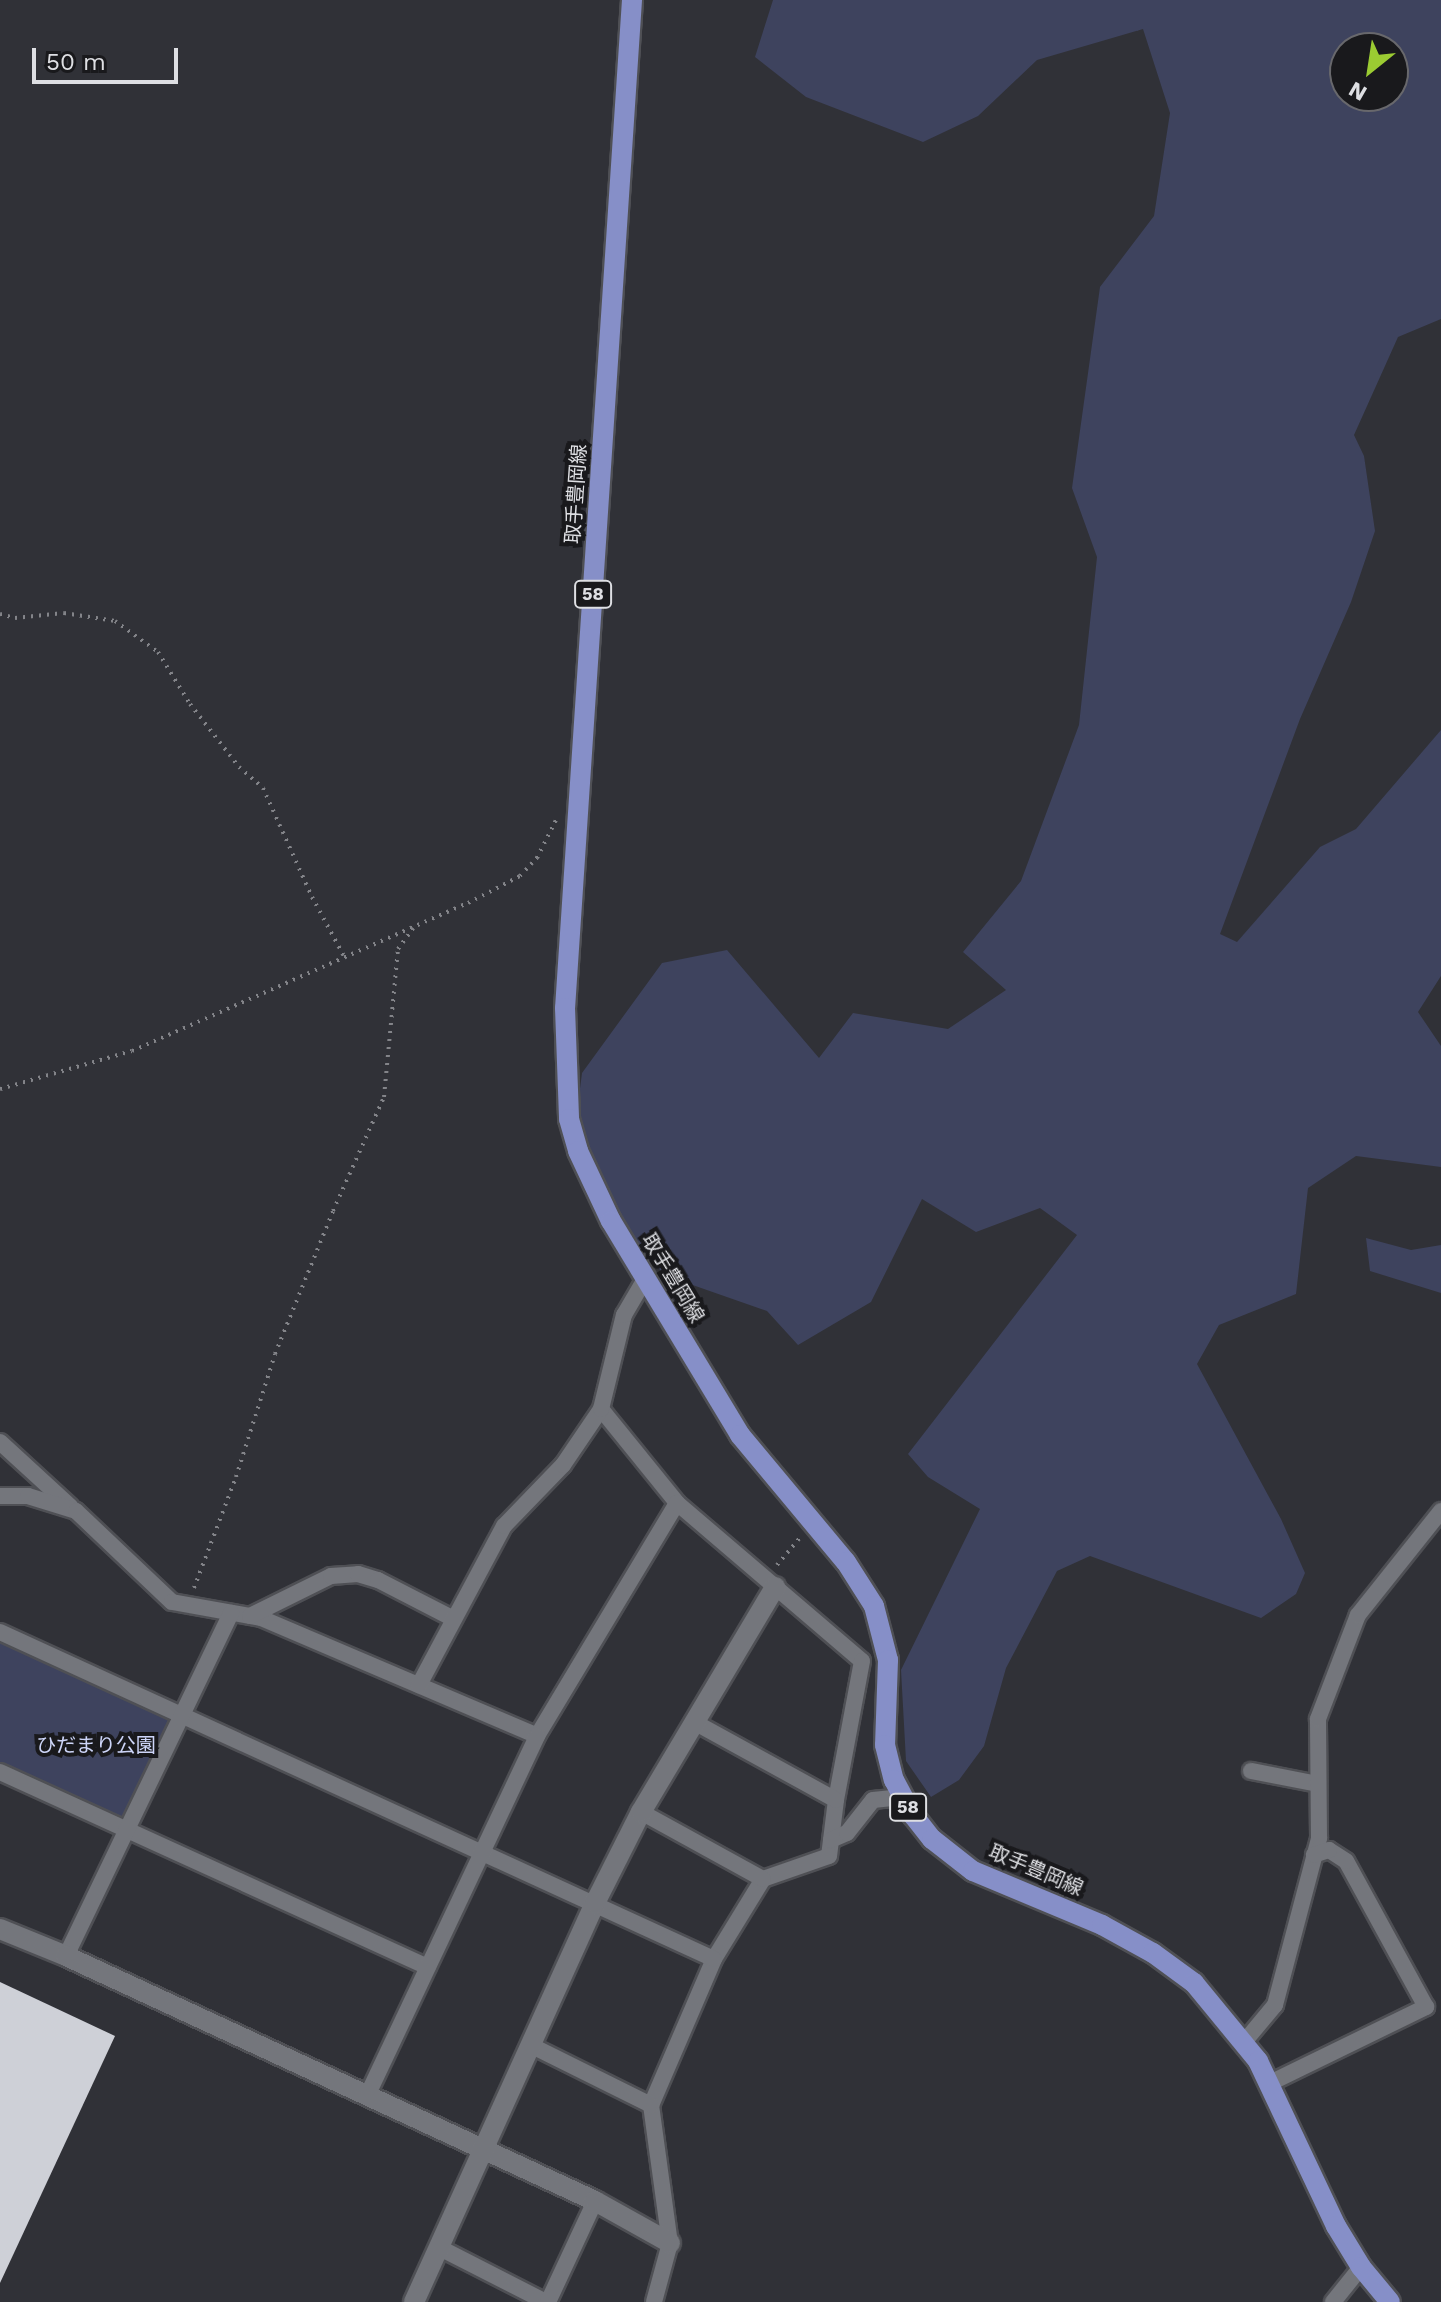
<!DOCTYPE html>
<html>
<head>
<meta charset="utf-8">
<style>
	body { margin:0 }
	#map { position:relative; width:1441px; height:2302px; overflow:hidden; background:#303137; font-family:"Work Sans","Noto Sans JP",sans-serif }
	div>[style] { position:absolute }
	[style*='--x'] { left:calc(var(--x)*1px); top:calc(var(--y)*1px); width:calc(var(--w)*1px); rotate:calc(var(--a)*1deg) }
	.green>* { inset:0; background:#3e435e }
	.building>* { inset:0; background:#ced0d7 }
	.path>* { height:4px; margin-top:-2px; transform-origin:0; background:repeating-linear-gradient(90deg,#838489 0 2px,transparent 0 8px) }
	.roads { filter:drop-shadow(2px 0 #4f5055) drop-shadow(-2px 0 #4f5055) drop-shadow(0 2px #4f5055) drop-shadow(0 -2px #4f5055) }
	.minor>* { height:16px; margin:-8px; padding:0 8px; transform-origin:8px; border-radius:8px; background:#74767c }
	.tertiary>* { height:20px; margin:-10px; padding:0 10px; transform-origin:10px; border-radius:10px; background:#74767c }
	.primary>* { height:20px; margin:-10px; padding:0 10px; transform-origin:10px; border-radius:10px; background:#868fc8 }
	span { translate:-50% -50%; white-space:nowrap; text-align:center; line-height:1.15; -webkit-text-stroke:8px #19191c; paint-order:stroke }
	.shield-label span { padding:2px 6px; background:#19191c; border:2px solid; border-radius:6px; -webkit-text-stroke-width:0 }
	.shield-label { font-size:18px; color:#dedfe3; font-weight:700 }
	.street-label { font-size:20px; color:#dedfe3 }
	.park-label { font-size:20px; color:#cdd5f8 }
	.north { position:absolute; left:1329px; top:32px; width:80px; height:80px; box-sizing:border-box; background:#19191c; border:2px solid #68686c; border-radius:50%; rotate:210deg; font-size:22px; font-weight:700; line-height:32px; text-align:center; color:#dedfe3 }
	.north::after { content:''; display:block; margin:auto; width:28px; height:36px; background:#9bcb32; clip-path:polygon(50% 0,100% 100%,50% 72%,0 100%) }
	.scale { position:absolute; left:32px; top:48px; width:146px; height:36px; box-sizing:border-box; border:4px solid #dedfe3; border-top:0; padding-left:10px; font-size:24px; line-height:28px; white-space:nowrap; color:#dedfe3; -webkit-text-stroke:6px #19191c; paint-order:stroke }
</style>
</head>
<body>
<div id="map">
	<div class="green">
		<i style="clip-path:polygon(evenodd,773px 0,1441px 0,1441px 319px,1398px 337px,1354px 435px,1364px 456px,1375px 531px,1351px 602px,1300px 719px,1220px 934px,1237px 942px,1320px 847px,1356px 829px,1441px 730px,1441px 976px,1418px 1012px,1441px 1046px,1441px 1167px,1356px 1156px,1308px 1188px,1296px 1294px,1219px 1325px,1197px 1364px,1281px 1519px,1305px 1573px,1296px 1594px,1261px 1618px,1090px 1556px,1057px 1571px,1006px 1668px,984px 1746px,959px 1780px,931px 1797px,906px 1761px,901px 1670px,980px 1509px,928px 1477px,908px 1454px,1077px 1235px,1040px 1208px,976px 1232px,922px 1199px,871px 1302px,798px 1345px,767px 1311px,664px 1275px,622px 1221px,590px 1154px,577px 1112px,582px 1073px,662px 963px,727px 950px,819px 1058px,853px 1013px,948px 1029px,1006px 990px,963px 952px,1021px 881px,1079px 725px,1097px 557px,1072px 488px,1100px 287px,1154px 216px,1170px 113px,1143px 29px,1037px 60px,978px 116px,923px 142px,806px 97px,755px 57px,773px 0,1345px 48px,1393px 48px,1393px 96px,1345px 96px,1345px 48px)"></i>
		<i style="clip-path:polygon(1366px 1238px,1411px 1250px,1441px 1245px,1441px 1293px,1370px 1271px)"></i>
		<i style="clip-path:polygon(0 1632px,183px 1713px,128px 1831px,0 1772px)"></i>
	</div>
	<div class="building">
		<i style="clip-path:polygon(0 1982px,115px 2036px,0 2283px)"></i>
	</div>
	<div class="path">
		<i style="--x:0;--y:614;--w:16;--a:15"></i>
		<i style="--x:15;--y:618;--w:49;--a:-5.8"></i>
		<i style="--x:64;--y:613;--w:52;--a:8.9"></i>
		<i style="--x:115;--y:621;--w:53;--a:35.8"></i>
		<i style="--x:158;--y:652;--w:61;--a:58.4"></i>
		<i style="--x:190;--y:704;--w:80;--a:52.1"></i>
		<i style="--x:239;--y:767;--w:32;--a:41"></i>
		<i style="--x:263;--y:788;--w:120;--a:65.8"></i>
		<i style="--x:312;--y:897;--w:69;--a:61.6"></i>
		<i style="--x:0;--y:1089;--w:137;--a:-16.1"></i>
		<i style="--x:132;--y:1051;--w:367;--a:-23.8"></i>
		<i style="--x:468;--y:903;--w:59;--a:-27.4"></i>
		<i style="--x:520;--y:876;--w:25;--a:-47"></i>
		<i style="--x:537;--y:858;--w:47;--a:-63.4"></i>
		<i style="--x:777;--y:1565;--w:35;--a:-50"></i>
		<i style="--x:194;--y:1588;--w:119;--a:-69.3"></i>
		<i style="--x:236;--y:1477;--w:129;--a:-72.4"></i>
		<i style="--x:275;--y:1354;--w:154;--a:-67.9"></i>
		<i style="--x:333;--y:1211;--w:125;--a:-65.9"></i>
		<i style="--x:384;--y:1097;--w:149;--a:-84.6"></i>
		<i style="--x:398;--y:949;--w:26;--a:-54"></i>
	</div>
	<div class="roads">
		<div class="minor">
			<i style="--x:601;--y:1409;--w:121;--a:51"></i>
			<i style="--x:0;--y:1442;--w:96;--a:42.5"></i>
			<i style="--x:0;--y:1496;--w:28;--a:0"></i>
			<i style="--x:28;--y:1496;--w:50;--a:17.4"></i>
			<i style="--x:76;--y:1511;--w:132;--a:43.5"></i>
			<i style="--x:172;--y:1602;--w:90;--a:10.2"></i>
			<i style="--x:261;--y:1618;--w:300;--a:23.1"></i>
			<i style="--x:537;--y:1736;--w:272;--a:-59"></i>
			<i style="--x:677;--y:1503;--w:243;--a:40.5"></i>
			<i style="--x:862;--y:1661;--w:141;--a:100.6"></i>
			<i style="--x:836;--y:1800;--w:56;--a:97.1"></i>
			<i style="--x:829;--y:1856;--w:70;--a:160.8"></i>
			<i style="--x:763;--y:1879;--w:94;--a:121.5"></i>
			<i style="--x:714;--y:1959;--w:159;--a:113.3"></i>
			<i style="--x:651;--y:2105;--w:139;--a:82.2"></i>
			<i style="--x:670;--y:2243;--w:61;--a:105.2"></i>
			<i style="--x:250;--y:1616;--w:90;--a:-26.3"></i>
			<i style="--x:331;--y:1576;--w:27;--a:-4"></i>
			<i style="--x:358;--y:1574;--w:21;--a:17"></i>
			<i style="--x:378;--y:1580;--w:85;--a:27.2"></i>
			<i style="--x:0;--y:1632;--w:785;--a:24.61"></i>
			<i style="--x:419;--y:1685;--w:180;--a:-61.9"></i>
			<i style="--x:504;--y:1526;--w:85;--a:-46"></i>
			<i style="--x:563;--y:1465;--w:68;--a:-55.8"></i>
			<i style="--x:601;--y:1409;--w:97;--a:-76.3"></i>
			<i style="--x:624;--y:1315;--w:42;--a:-59.7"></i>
			<i style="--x:694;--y:1722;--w:162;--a:28.8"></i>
			<i style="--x:1251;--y:1771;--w:68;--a:11"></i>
			<i style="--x:0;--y:1772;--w:470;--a:24.5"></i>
			<i style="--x:641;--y:1812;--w:139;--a:28.8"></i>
			<i style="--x:831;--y:1840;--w:17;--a:-24"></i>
			<i style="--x:847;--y:1833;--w:42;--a:-51.8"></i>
			<i style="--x:873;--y:1800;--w:29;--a:-6"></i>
			<i style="--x:66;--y:1956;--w:381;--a:-64.3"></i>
			<i style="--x:1245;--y:2041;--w:47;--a:-50.2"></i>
			<i style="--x:1275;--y:2005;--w:173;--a:-75.2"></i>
			<i style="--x:1319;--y:1838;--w:119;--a:-90.5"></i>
			<i style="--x:1318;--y:1719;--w:111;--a:-69"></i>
			<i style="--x:1358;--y:1615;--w:133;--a:-51.4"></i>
			<i style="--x:532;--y:2046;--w:133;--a:26.4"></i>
			<i style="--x:1270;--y:2083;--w:174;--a:-26"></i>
			<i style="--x:1426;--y:2007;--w:166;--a:-118.7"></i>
			<i style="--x:1346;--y:1861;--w:20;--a:-147"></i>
			<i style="--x:1329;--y:1850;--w:16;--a:162"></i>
			<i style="--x:367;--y:2096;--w:398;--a:-64.7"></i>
			<i style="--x:440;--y:2248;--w:119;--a:27"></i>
			<i style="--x:548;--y:2302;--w:111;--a:-65"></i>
			<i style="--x:1333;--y:2302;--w:45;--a:-51.3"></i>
		</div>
		<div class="tertiary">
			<i style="--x:0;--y:1929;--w:71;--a:22.2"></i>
			<i style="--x:66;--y:1956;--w:583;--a:24.85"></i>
			<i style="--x:595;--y:2201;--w:86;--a:29.2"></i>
			<i style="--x:414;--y:2302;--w:438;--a:-65.6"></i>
			<i style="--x:595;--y:1903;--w:102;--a:-63.2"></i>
			<i style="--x:641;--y:1812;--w:262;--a:-59.2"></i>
		</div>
		<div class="primary">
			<i style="--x:632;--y:0;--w:1010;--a:93.8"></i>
			<i style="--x:565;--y:1008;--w:111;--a:87.9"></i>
			<i style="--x:569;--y:1119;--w:33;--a:74"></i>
			<i style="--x:578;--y:1151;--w:77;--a:64.8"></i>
			<i style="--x:611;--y:1221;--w:250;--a:58.9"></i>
			<i style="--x:740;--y:1435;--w:165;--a:50.2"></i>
			<i style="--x:846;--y:1562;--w:52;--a:57.5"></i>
			<i style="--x:874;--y:1606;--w:56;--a:75.5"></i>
			<i style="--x:888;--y:1660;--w:85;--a:92"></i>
			<i style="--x:885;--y:1745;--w:36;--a:76"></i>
			<i style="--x:894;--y:1780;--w:40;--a:62"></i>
			<i style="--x:913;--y:1815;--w:31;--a:52"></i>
			<i style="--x:932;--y:1839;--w:52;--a:38"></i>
			<i style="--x:973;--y:1871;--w:140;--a:22.7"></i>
			<i style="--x:1102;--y:1925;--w:58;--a:28.8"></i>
			<i style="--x:1153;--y:1953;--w:51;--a:36.2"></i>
			<i style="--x:1194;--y:1983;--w:101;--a:50.6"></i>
			<i style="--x:1258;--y:2061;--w:183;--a:64.7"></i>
			<i style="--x:1336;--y:2226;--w:48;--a:58.6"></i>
			<i style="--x:1361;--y:2267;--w:45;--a:50.4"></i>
		</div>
	</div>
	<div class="shield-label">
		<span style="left:593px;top:594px">58</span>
		<span style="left:908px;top:1807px">58</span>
	</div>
	<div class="street-label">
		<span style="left:576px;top:494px;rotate:-86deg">取手豊岡線</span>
		<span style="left:673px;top:1278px;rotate:59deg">取手豊岡線</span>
		<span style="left:1036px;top:1870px;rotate:23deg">取手豊岡線</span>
	</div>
	<div class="park-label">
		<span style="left:96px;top:1745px">ひだまり公園</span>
	</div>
	<div class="north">N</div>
	<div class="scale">50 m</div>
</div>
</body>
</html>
